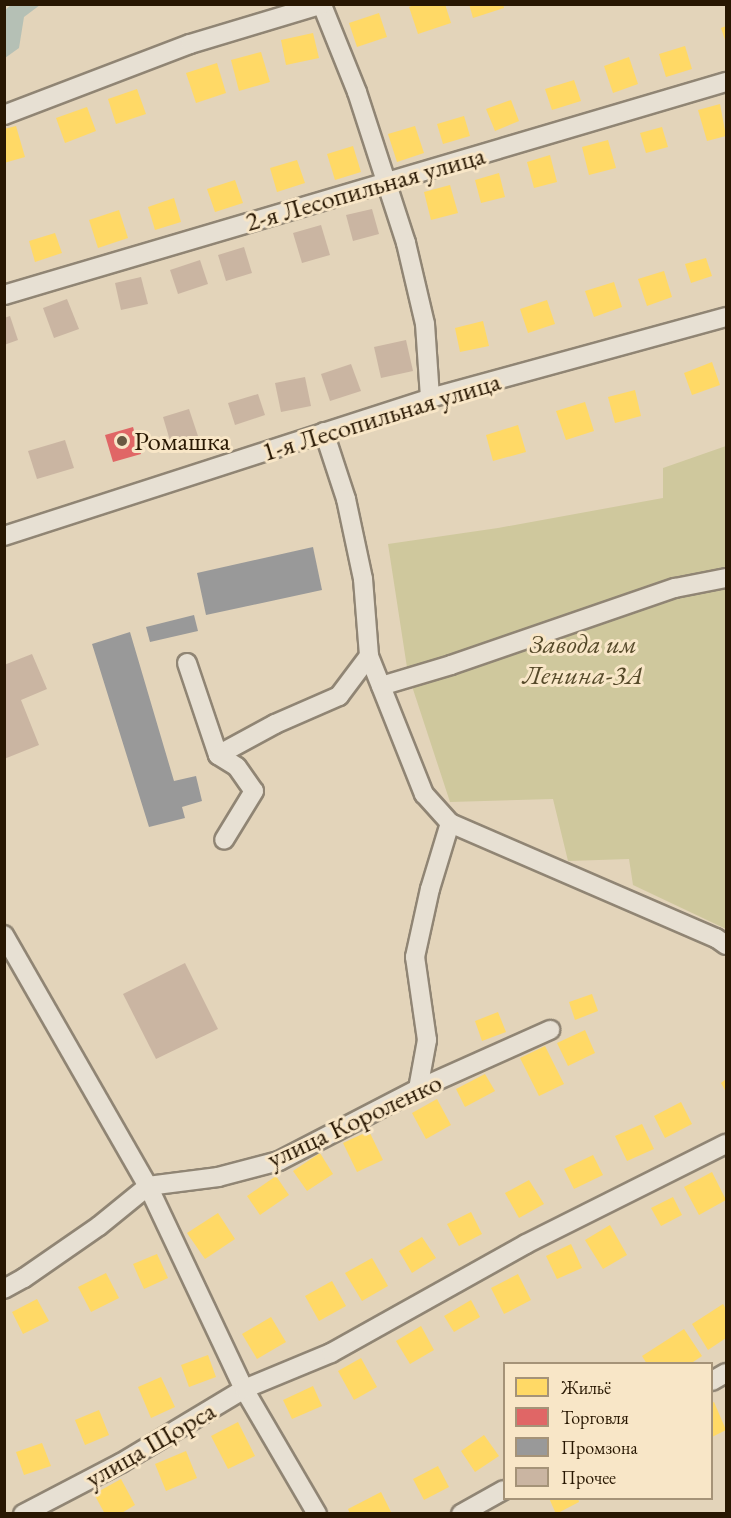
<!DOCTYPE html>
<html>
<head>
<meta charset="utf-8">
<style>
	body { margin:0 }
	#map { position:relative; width:731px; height:1518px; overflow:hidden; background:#e3d4ba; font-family:"EB Garamond",serif }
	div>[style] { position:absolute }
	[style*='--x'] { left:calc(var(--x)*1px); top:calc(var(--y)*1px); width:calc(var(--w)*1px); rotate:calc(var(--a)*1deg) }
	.green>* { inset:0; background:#cfc89d }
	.water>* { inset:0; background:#b5c0b5 }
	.homes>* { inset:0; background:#ffd966 }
	.shops>* { inset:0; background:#e06666 }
	.industry>* { inset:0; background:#999 }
	.building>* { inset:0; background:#cab5a2 }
	.roads { filter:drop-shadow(2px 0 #908574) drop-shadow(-2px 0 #908574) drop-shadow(0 2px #908574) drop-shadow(0 -2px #908574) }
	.minor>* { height:18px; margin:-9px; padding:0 9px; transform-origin:9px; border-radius:9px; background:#e7e0d3 }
	.dots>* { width:16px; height:16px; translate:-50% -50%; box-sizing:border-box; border:3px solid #f8e6c7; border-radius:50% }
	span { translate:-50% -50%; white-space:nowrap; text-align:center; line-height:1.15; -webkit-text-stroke:6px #f8e6c7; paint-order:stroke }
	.street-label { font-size:27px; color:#281702 }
	.poi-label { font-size:27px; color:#281702 }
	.left { translate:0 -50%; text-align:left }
	.park-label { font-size:27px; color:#554929; font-style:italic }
	.frame { position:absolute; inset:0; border:6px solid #281702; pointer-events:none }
	.legend { position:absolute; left:503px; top:1362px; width:210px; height:138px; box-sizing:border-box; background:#f8e6c7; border:2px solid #a59378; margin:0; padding:8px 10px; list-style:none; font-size:18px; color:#281702 }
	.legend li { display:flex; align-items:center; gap:12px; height:30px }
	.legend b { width:30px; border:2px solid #a59378 }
</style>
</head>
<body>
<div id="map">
	<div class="green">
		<i style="clip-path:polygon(726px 446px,726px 929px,633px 885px,629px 859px,568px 861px,553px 799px,450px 802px,408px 674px,388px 544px,498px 528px,663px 498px,663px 468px)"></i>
	</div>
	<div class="water">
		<i style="clip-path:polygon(11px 5px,40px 5px,24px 17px,19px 48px,5px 58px,5px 10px)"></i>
	</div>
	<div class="homes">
		<i style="clip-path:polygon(416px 4px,445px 4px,451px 23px,418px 34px,409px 7px)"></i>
		<i style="clip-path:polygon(469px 4px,503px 4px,504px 8px,473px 18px)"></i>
		<i style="clip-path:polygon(379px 13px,387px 37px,357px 47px,349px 23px)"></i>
		<i style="clip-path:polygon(726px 26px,726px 43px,721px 28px)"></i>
		<i style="clip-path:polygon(313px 33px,319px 58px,286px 65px,281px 40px)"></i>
		<i style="clip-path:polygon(685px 46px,692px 69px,666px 77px,659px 54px)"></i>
		<i style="clip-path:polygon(261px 52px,270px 82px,239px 91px,231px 60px)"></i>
		<i style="clip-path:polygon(629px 57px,638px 84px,613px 93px,604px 66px)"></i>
		<i style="clip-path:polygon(217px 63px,226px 93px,196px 103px,186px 73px)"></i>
		<i style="clip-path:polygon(574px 80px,581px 101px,552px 110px,545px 89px)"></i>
		<i style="clip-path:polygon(137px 89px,146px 114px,116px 124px,108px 99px)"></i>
		<i style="clip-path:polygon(511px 100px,519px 121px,495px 131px,486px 109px)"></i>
		<i style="clip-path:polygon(720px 104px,726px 136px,707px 141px,698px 110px)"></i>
		<i style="clip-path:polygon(87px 107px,96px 131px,65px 143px,56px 118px)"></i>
		<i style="clip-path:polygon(464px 116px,470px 136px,443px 144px,437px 124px)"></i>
		<i style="clip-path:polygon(16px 126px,25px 157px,4px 163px,4px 129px)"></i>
		<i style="clip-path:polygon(415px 126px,424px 153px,397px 162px,388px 134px)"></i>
		<i style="clip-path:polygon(662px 127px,668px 147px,646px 153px,640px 133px)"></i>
		<i style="clip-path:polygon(608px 140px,616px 168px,589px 175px,582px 147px)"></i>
		<i style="clip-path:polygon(353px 146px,361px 172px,335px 180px,327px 154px)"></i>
		<i style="clip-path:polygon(550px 155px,557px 182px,534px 188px,527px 162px)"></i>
		<i style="clip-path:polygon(297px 160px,305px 183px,277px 192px,270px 168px)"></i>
		<i style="clip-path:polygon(499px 173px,505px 197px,481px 203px,475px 180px)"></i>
		<i style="clip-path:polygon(235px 180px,243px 203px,215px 212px,207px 189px)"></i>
		<i style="clip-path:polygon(450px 185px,458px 213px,431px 220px,424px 192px)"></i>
		<i style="clip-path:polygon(174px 198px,181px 222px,155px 230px,148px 207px)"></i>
		<i style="clip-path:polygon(119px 210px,128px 238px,98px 248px,89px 220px)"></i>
		<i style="clip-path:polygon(55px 233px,62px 253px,35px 262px,29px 241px)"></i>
		<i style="clip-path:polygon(706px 258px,712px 276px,691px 283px,685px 264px)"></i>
		<i style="clip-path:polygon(664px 271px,672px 297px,647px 306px,638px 279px)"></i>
		<i style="clip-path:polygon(614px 282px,622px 307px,594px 317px,585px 291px)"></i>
		<i style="clip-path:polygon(547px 300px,555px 324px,528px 333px,520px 309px)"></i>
		<i style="clip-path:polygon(483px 321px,489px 346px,460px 352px,455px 328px)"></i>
		<i style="clip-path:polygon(712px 362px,720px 385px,692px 395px,684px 373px)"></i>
		<i style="clip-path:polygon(635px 390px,641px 416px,615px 423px,608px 397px)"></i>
		<i style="clip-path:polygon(585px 402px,594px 431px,566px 440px,556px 411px)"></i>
		<i style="clip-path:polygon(518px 425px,526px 452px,493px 461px,486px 435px)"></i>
		<i style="clip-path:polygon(592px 994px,598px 1011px,575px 1020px,569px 1002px)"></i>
		<i style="clip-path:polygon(498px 1012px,506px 1032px,482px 1041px,475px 1021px)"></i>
		<i style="clip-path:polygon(585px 1030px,595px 1053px,568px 1066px,557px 1043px)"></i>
		<i style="clip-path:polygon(545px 1046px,564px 1084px,539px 1096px,520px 1058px)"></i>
		<i style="clip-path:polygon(485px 1074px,495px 1091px,465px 1107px,456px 1089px)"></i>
		<i style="clip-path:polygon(726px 1079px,726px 1092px,721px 1083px)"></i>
		<i style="clip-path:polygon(437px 1099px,451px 1125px,426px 1139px,412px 1113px)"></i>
		<i style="clip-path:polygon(681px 1102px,692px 1124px,665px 1138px,654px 1116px)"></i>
		<i style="clip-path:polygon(642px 1124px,654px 1149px,627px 1161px,615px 1136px)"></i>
		<i style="clip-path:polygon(369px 1131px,383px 1160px,357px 1172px,343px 1143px)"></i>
		<i style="clip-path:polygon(320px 1153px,333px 1174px,307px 1191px,293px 1171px)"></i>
		<i style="clip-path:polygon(593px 1155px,603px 1175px,574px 1189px,564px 1169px)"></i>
		<i style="clip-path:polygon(712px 1172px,726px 1200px,699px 1215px,684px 1187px)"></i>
		<i style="clip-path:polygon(276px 1176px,289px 1195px,260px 1215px,247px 1196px)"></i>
		<i style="clip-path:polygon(529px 1180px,544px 1204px,519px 1218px,505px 1193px)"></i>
		<i style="clip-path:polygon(673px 1197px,682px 1215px,661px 1226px,651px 1208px)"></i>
		<i style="clip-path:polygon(471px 1212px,482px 1234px,459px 1246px,447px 1224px)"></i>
		<i style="clip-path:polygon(218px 1213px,235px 1239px,205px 1259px,187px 1233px)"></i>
		<i style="clip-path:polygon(610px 1225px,627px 1255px,603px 1269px,585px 1240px)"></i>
		<i style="clip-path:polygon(422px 1237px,436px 1258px,412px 1273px,399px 1251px)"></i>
		<i style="clip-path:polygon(571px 1244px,582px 1268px,557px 1279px,546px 1256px)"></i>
		<i style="clip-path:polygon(157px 1254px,168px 1278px,144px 1289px,133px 1264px)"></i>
		<i style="clip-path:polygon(372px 1258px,388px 1286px,362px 1301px,345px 1273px)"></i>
		<i style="clip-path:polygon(106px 1273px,119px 1298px,91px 1312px,78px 1287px)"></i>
		<i style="clip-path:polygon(518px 1274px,531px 1300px,504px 1314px,491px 1288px)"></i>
		<i style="clip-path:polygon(332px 1281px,346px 1306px,319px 1321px,305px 1296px)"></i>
		<i style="clip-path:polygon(37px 1299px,49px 1321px,23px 1334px,12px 1312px)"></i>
		<i style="clip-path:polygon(471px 1300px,480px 1317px,454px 1332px,444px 1316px)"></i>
		<i style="clip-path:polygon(723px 1304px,726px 1309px,726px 1338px,708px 1350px,692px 1324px)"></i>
		<i style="clip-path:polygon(271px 1317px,286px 1342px,257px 1359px,242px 1334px)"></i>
		<i style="clip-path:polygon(421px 1326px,434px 1350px,410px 1364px,396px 1341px)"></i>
		<i style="clip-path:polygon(684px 1329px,702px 1356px,690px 1364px,647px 1364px,642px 1356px)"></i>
		<i style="clip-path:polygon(208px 1355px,216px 1377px,189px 1387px,181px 1365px)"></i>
		<i style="clip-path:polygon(361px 1358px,377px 1387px,354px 1400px,338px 1371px)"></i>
		<i style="clip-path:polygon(161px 1377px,175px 1407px,151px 1418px,138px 1387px)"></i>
		<i style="clip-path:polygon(313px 1386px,322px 1406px,292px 1419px,283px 1400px)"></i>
		<i style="clip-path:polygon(714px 1402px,726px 1430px,712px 1437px,712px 1403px)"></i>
		<i style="clip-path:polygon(99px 1410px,109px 1435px,85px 1445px,75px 1420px)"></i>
		<i style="clip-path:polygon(238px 1422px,255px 1456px,228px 1469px,211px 1436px)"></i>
		<i style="clip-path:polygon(484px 1435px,499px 1456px,475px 1472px,461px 1451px)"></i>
		<i style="clip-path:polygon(42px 1443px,51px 1466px,24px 1475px,16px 1452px)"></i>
		<i style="clip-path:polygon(186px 1451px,197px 1478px,166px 1491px,155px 1464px)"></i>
		<i style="clip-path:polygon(438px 1466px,449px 1487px,424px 1500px,413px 1479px)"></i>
		<i style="clip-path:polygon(121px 1479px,135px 1505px,120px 1514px,105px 1514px,94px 1494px)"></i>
		<i style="clip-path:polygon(381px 1492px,392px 1514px,350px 1514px,348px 1509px)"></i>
		<i style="clip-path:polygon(549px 1498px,578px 1498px,579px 1502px,556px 1514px)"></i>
	</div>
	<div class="shops">
		<i style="clip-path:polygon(133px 427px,141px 454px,113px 462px,105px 435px)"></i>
	</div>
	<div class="industry">
		<i style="clip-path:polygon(313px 547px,322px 590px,206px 615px,197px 573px)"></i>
		<i style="clip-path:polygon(194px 615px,198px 631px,150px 642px,146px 627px)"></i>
		<i style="clip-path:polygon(130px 632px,174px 781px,196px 776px,202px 801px,182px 807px,185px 818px,149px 827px,92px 644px)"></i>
	</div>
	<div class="building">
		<i style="clip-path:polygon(372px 209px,379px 234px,353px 241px,346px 215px)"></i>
		<i style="clip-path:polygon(321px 225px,330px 255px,302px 263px,293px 233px)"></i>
		<i style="clip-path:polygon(244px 247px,252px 273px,226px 281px,218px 255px)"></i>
		<i style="clip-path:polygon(200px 260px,208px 284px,178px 294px,170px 270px)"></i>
		<i style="clip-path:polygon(141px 277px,148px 304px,121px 310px,115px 283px)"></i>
		<i style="clip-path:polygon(67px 299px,79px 329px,54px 338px,43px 308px)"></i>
		<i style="clip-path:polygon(10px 316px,18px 340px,4px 345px,4px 318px)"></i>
		<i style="clip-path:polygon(406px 340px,413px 371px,381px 378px,374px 347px)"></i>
		<i style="clip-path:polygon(351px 364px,361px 391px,330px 401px,321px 374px)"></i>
		<i style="clip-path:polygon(305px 377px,311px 406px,281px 412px,275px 383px)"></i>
		<i style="clip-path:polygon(258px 394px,265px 415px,235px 425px,228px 403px)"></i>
		<i style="clip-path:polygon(189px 409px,198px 436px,171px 444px,163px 417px)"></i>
		<i style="clip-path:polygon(65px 440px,74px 468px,37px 479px,28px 451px)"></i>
		<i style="clip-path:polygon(32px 654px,47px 689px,21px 700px,39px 745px,4px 759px,4px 665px)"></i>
		<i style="clip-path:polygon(185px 963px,218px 1029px,156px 1059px,123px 994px)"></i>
	</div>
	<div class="roads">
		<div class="minor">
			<i style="--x:322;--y:5;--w:94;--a:68.1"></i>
			<i style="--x:357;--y:92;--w:159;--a:72"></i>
			<i style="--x:406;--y:243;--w:83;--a:76.8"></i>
			<i style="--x:425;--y:324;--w:74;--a:86.1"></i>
			<i style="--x:4;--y:115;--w:199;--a:-20.9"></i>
			<i style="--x:190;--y:44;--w:139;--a:-16.7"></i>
			<i style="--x:4;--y:295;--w:753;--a:-16.44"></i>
			<i style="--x:324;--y:432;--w:71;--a:71.8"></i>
			<i style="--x:346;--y:499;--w:82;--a:78"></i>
			<i style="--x:363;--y:579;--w:77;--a:85.5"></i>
			<i style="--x:369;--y:656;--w:149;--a:68.3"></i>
			<i style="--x:424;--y:794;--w:39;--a:48"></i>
			<i style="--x:450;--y:823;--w:290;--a:23.4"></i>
			<i style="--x:716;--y:938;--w:12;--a:35"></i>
			<i style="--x:4;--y:536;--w:448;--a:-17.9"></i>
			<i style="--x:430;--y:398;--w:307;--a:-15.3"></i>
			<i style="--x:187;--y:663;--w:97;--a:71.4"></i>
			<i style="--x:218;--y:755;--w:65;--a:-28.5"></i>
			<i style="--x:275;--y:724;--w:70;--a:-23.6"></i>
			<i style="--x:339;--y:696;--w:50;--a:-53.1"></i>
			<i style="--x:381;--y:686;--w:73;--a:-16.7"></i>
			<i style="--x:451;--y:665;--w:237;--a:-19"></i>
			<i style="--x:675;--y:588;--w:52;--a:-11.1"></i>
			<i style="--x:218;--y:755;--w:22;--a:32"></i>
			<i style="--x:237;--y:767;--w:29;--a:55"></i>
			<i style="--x:254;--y:791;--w:57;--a:121.5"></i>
			<i style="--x:4;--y:935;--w:289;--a:60.2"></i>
			<i style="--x:148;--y:1186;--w:225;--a:64.7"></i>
			<i style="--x:244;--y:1389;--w:145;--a:59.7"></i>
			<i style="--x:418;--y:1089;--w:50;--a:-79.6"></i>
			<i style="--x:427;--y:1040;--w:84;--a:-98.2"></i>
			<i style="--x:415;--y:957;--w:70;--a:-77.6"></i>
			<i style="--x:430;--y:889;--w:69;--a:-73.1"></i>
			<i style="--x:4;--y:1289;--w:23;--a:-29"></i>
			<i style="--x:24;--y:1278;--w:91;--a:-34.7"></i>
			<i style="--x:99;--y:1226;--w:63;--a:-39.2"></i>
			<i style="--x:148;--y:1186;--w:71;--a:-7.3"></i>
			<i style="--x:218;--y:1177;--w:63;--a:-14.7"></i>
			<i style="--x:279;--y:1161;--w:157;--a:-27.4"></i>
			<i style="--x:418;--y:1089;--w:145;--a:-24.1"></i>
			<i style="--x:712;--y:1381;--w:16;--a:-30"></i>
			<i style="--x:23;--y:1514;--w:110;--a:-27.5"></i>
			<i style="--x:121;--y:1463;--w:144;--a:-31"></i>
			<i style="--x:244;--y:1389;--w:94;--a:-22.5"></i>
			<i style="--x:331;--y:1353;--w:223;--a:-29.2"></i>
			<i style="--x:526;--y:1244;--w:224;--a:-26.6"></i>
			<i style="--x:461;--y:1514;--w:49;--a:-29.2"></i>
		</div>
	</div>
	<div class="dots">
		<i style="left:122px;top:441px;background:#695942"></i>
	</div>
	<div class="street-label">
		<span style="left:365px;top:188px;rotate:-16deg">2-я Лесопильная улица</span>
		<span style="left:381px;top:416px;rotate:-17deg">1-я Лесопильная улица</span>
		<span style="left:354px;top:1120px;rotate:-25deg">улица Короленко</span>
		<span style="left:150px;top:1444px;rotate:-30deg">улица Щорса</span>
	</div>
	<div class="poi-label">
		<span class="left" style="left:134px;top:441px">Ромашка</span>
	</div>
	<div class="park-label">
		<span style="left:583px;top:659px">Завода им<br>Ленина-3А</span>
	</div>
	<div class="frame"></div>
	<ul class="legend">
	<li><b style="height:16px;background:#ffd966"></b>Жильё</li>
	<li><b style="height:16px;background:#e06666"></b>Торговля</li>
	<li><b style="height:16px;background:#999"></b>Промзона</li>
	<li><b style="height:16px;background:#cab5a2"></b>Прочее</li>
	</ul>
</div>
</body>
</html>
